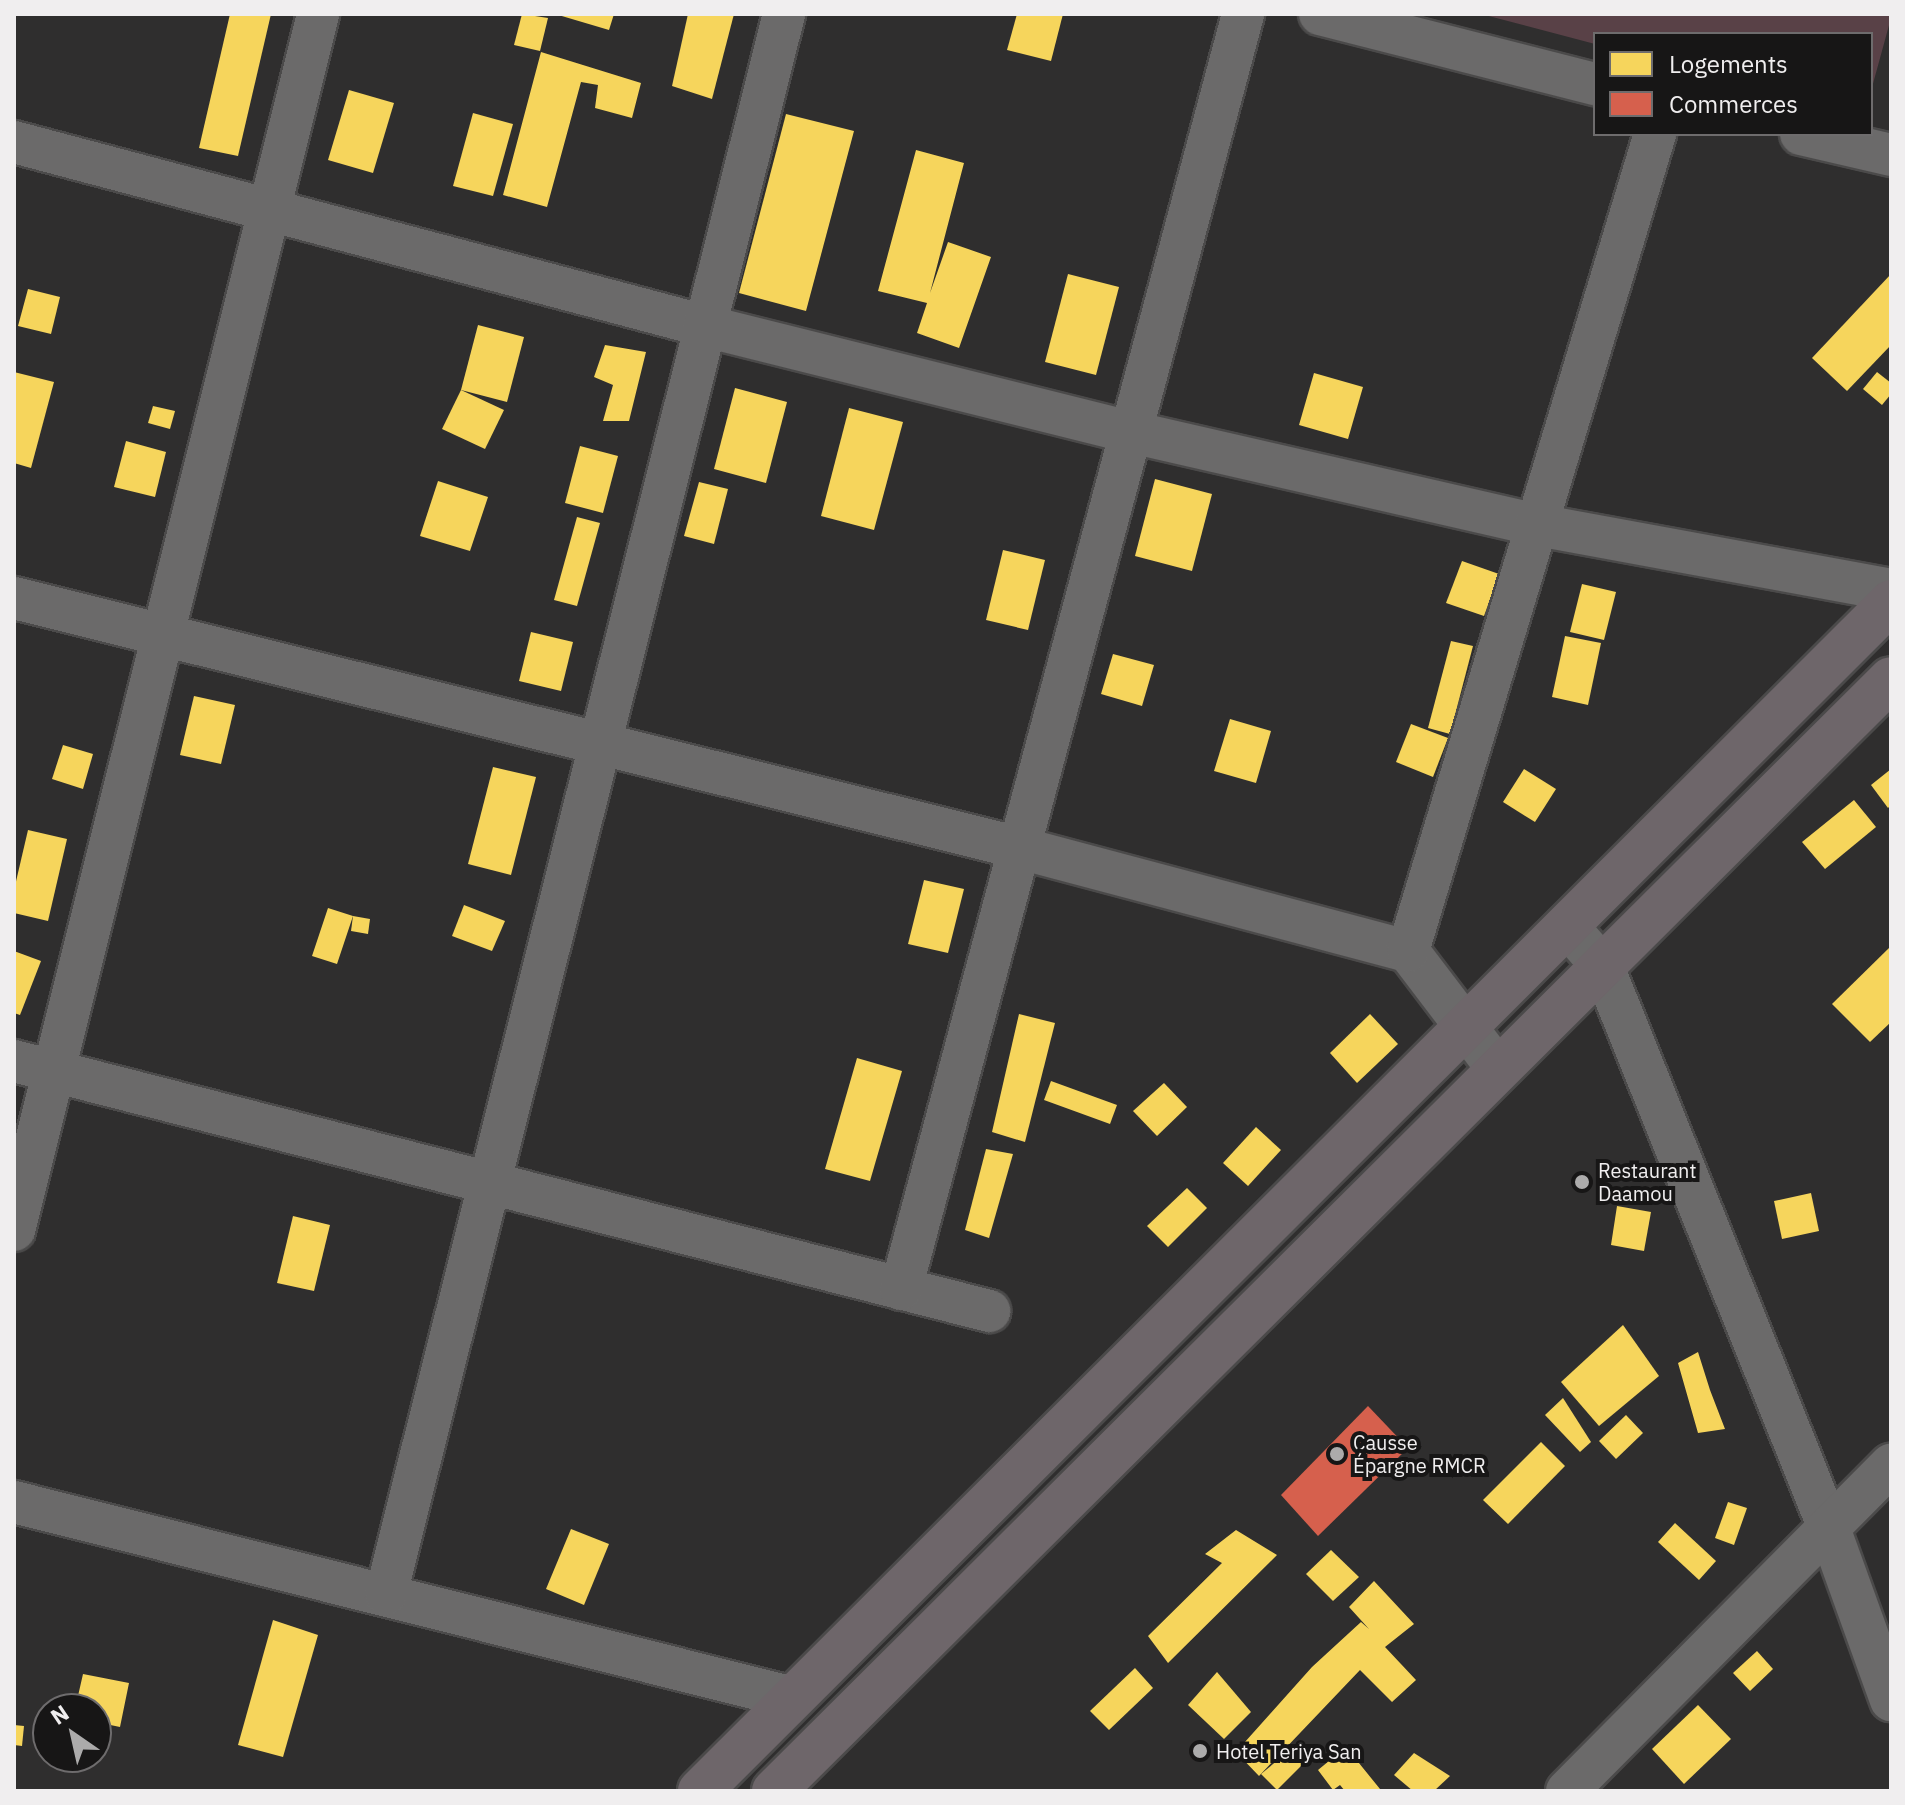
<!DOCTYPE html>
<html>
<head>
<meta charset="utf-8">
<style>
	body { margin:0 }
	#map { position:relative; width:1905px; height:1805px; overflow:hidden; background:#2f2e2e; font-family:"IBM Plex Sans",sans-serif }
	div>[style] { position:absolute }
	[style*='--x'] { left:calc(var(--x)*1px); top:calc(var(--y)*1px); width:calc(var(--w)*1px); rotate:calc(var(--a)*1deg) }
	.green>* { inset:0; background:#594147 }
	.homes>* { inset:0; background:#f6d55c }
	.shops>* { inset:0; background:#d6604d }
	.roads { filter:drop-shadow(2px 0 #4b4a4a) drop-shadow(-2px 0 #4b4a4a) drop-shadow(0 2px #4b4a4a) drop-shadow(0 -2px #4b4a4a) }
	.minor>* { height:42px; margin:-21px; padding:0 21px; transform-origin:21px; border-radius:21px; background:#6b6a6a }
	.major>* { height:44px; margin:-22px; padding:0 22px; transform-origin:22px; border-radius:22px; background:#6e666a }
	.dots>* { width:22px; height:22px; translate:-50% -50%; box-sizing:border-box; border:4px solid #171616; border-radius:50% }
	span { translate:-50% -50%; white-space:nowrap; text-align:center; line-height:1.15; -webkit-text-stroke:8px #171616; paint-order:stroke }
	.poi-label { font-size:20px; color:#f0eeef }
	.left { translate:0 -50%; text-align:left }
	.frame { position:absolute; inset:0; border:16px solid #f0eeef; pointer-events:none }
	.legend { position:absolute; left:1593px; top:32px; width:280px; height:104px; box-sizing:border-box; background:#171616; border:2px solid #6e6c6d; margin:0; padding:10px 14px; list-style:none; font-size:24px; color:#f0eeef }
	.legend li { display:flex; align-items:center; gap:16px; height:40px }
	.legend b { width:40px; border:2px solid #6e6c6d }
	.north { position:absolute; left:32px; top:1693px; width:80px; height:80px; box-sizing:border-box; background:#171616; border:2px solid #6e6c6d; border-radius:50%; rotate:326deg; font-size:22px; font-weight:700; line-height:32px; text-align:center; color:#f0eeef }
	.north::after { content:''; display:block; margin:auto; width:28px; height:36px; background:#acabab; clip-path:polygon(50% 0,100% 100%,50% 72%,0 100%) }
</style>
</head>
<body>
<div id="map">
	<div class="green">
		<i style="clip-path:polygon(1481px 14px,1891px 14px,1891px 18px,1871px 91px,1871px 34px,1595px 34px,1595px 44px)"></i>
	</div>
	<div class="homes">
		<i style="clip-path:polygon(230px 14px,271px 14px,238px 156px,199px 148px)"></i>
		<i style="clip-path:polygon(522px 14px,548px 18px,540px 51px,514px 45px)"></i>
		<i style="clip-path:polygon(555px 14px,614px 14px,609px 30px)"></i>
		<i style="clip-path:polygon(688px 14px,734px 14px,712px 99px,672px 86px)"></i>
		<i style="clip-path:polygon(1017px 14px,1063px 14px,1051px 61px,1007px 50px)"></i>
		<i style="clip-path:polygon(541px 52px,641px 83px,632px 118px,595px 108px,598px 85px,581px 82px,547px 207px,503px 195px)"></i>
		<i style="clip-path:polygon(349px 90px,394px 103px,373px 173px,328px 160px)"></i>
		<i style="clip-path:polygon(473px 113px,513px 124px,493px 196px,453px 186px)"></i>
		<i style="clip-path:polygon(786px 114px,854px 131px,806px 311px,739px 293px)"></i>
		<i style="clip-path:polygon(916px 150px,964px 163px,930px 293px,948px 242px,991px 257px,959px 348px,917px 333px,927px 303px,878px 291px)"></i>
		<i style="clip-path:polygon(1068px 274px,1119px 287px,1096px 375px,1045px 362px)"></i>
		<i style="clip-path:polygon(1891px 274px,1891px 345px,1847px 391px,1812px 358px)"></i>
		<i style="clip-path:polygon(28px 289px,60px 297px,51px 334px,18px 326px)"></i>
		<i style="clip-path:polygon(478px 325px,524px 337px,507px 402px,461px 390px)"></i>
		<i style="clip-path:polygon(605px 345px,646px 352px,629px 421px,603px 421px,613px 385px,594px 377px)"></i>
		<i style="clip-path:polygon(14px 372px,54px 382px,31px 468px,14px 463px)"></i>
		<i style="clip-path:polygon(1877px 372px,1891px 383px,1891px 394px,1882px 405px,1863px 389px)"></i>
		<i style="clip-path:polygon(1314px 373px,1363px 387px,1348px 439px,1299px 425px)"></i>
		<i style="clip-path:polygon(735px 388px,787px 402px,766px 483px,714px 469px)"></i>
		<i style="clip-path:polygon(461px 390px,504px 410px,485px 449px,442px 429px)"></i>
		<i style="clip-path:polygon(153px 406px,175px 411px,170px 429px,148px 423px)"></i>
		<i style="clip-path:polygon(849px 408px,903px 422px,874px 530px,821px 516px)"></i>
		<i style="clip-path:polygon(126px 441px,166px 452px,155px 497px,114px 487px)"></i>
		<i style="clip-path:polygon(580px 446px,618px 456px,603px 513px,565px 503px)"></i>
		<i style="clip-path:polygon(1155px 479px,1212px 494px,1192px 571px,1135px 556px)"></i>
		<i style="clip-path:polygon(438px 481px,488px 497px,470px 551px,420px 536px)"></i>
		<i style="clip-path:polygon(699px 482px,728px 489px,714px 544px,684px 536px)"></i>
		<i style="clip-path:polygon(577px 517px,600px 523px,577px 606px,554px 600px)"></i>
		<i style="clip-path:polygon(1003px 550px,1045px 560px,1028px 630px,986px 620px)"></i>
		<i style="clip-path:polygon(1462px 561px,1499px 574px,1484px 616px,1446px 603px)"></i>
		<i style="clip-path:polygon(1582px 584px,1616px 592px,1604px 640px,1570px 632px)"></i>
		<i style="clip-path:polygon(531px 632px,573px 642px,561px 691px,519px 681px)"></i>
		<i style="clip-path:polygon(1565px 636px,1601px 643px,1588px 705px,1552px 697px)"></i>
		<i style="clip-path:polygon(1451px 641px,1473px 646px,1450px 734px,1428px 728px)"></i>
		<i style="clip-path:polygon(1113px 654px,1154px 665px,1142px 706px,1101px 694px)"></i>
		<i style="clip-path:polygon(194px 696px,235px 705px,221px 764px,180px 755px)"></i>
		<i style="clip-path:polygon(1230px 719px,1271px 731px,1256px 783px,1214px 771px)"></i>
		<i style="clip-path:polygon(1411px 724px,1448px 738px,1433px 777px,1396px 762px)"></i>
		<i style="clip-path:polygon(63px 745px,93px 754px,83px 789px,52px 779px)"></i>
		<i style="clip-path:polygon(493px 767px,536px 777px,511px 875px,468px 864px)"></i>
		<i style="clip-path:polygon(1524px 769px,1556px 789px,1535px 822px,1503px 802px)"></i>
		<i style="clip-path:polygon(1891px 769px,1891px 805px,1888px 808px,1871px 785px)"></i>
		<i style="clip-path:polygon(1854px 800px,1876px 827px,1825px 869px,1802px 842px)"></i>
		<i style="clip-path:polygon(28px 830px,67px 839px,48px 921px,14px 913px,14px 890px)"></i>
		<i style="clip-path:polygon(924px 880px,964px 889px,948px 953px,908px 944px)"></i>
		<i style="clip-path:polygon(464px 905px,505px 921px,492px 951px,452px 936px)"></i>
		<i style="clip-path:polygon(328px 908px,353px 916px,337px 964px,312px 956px)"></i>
		<i style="clip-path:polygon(353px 916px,370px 919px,368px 934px,351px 931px)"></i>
		<i style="clip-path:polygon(1889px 948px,1891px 1022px,1870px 1042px,1832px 1004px)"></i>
		<i style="clip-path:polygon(14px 951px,41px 961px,20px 1015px,14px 1013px)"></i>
		<i style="clip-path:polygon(1019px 1014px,1055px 1023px,1025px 1142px,992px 1132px)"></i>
		<i style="clip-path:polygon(1370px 1014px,1398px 1044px,1357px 1083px,1330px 1053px)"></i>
		<i style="clip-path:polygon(857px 1058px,902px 1071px,870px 1181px,825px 1169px)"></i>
		<i style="clip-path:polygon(1051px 1081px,1117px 1105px,1110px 1124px,1044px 1100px)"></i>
		<i style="clip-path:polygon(1164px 1083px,1187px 1107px,1157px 1136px,1133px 1111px)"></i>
		<i style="clip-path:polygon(1256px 1127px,1281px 1150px,1248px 1186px,1223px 1163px)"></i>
		<i style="clip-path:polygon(986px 1149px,1013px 1154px,989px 1238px,965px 1230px)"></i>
		<i style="clip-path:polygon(1187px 1188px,1207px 1208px,1168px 1247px,1147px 1226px)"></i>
		<i style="clip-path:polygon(1811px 1193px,1819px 1231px,1782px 1239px,1774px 1201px)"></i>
		<i style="clip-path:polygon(1617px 1206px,1651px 1212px,1644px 1251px,1611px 1245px)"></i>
		<i style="clip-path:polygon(293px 1216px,330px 1225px,314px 1291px,277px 1283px)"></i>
		<i style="clip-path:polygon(1623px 1325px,1659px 1376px,1599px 1426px,1561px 1382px)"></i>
		<i style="clip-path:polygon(1698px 1352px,1710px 1390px,1725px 1429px,1698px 1433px,1678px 1363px)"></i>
		<i style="clip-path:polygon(1563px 1398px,1591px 1442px,1580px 1452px,1545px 1415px)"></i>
		<i style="clip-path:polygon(1626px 1415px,1643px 1433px,1616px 1459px,1599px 1441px)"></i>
		<i style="clip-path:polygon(1541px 1442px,1565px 1466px,1508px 1524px,1483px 1500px)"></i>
		<i style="clip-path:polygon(1728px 1502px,1747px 1508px,1734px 1545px,1715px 1538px)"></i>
		<i style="clip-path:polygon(1675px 1523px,1716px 1561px,1699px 1580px,1658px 1542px)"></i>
		<i style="clip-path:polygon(571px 1529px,609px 1544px,584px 1605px,546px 1589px)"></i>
		<i style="clip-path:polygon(1236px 1530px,1277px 1555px,1168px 1663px,1148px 1636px,1222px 1563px,1205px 1554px)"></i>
		<i style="clip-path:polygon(1331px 1550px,1359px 1577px,1333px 1601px,1306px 1574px)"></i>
		<i style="clip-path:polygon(1374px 1581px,1414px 1624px,1385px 1647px,1416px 1680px,1392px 1702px,1360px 1670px,1259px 1776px,1236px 1752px,1312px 1667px,1361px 1622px,1369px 1629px,1349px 1607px)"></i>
		<i style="clip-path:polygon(273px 1620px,318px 1635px,283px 1757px,238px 1745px)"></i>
		<i style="clip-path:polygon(1757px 1651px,1773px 1669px,1750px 1691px,1733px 1673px)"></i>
		<i style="clip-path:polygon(1135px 1668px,1153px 1688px,1109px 1730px,1090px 1711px)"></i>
		<i style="clip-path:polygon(1217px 1672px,1251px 1712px,1224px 1739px,1188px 1705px)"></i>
		<i style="clip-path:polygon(83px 1674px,129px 1683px,120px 1727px,96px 1722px,96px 1709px,75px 1709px)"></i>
		<i style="clip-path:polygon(1698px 1705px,1731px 1739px,1684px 1784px,1652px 1749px)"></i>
		<i style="clip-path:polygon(14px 1725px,24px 1726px,22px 1746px,14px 1745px)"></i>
		<i style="clip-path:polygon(1296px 1745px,1307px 1760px,1277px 1790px,1261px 1774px)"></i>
		<i style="clip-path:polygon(1346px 1747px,1380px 1789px,1378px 1791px,1345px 1791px,1340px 1785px,1333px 1790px,1318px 1770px)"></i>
		<i style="clip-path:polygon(1414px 1753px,1450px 1776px,1434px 1791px,1413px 1791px,1394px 1775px)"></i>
	</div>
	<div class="shops">
		<i style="clip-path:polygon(1368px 1406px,1408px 1448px,1318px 1536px,1281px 1495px)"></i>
	</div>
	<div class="roads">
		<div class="minor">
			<i style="--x:1320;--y:14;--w:284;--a:14.3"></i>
			<i style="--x:1801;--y:134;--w:92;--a:13.1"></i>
			<i style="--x:14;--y:142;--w:715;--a:14.91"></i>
			<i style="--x:705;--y:326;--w:439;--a:14"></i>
			<i style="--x:1131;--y:432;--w:417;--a:12.9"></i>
			<i style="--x:1537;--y:525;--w:360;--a:10.4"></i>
			<i style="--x:14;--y:598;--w:1037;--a:13.96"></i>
			<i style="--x:1020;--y:848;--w:401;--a:14.9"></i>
			<i style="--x:1408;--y:951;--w:148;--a:52.7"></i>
			<i style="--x:1567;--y:926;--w:55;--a:48.7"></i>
			<i style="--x:1603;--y:967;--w:605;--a:68.06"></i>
			<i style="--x:1829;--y:1528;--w:183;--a:70.2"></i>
			<i style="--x:1408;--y:951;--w:854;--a:-73.18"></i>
			<i style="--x:14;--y:1061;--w:1007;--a:14.38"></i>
			<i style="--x:14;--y:1230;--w:1253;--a:-75.96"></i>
			<i style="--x:901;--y:1289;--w:1320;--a:-74.98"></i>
			<i style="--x:14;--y:1502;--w:803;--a:14.12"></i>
			<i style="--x:386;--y:1594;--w:1629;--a:-75.86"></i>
			<i style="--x:1567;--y:1791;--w:460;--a:-45.2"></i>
		</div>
		<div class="major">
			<i style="--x:700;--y:1791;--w:1683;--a:-44.95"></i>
			<i style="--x:774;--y:1791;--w:1576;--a:-44.87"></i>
		</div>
	</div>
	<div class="dots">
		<i style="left:1582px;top:1182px;background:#acabab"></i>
		<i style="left:1337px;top:1454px;background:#acabab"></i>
		<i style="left:1200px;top:1751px;background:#acabab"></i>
	</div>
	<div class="poi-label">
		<span class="left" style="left:1598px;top:1182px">Restaurant<br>Daamou</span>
		<span class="left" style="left:1353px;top:1454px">Causse<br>Épargne RMCR</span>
		<span class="left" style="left:1216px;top:1751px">Hotel Teriya San</span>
	</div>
	<div class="frame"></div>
	<ul class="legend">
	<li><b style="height:22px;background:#f6d55c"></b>Logements</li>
	<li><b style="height:22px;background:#d6604d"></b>Commerces</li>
	</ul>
	<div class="north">N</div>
</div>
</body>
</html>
